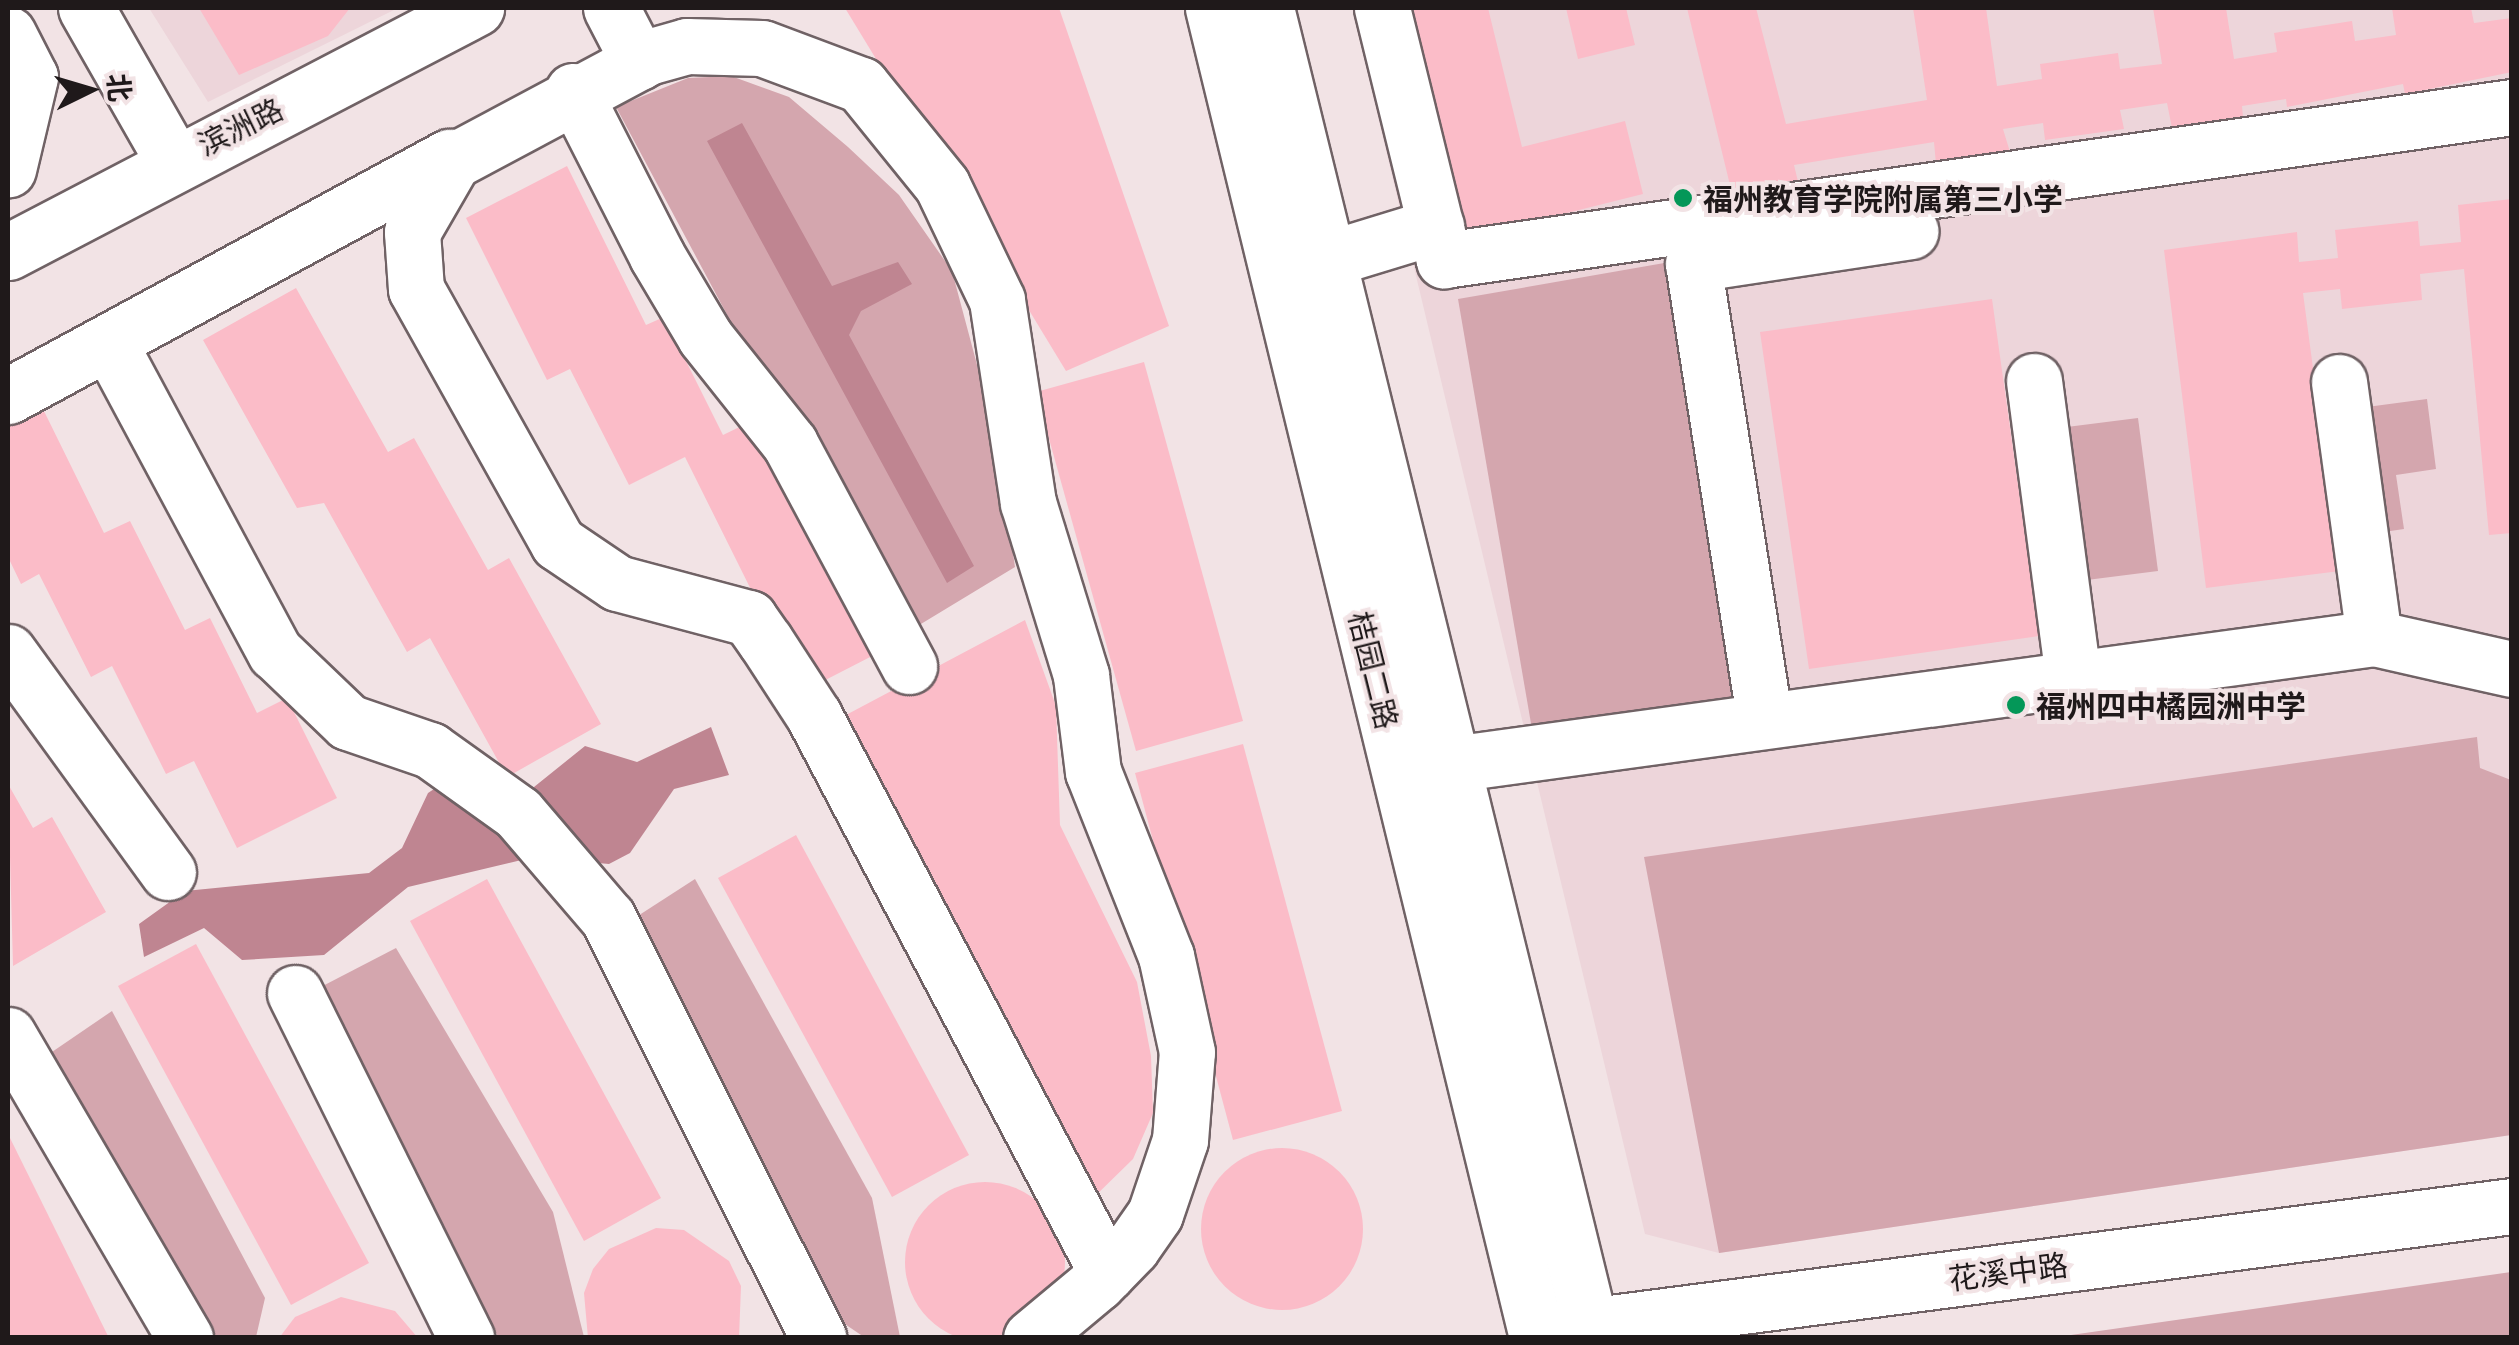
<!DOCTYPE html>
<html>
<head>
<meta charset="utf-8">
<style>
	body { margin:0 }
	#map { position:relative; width:2519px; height:1345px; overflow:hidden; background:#f2e3e5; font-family:Lato,"Noto Sans SC",sans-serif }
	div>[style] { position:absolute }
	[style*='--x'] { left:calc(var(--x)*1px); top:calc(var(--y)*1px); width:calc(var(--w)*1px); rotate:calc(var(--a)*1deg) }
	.built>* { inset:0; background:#edd5da }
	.green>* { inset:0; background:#d4a6ae }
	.water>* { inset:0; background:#bf8591 }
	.building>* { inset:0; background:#fbbcc8 }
	.round { border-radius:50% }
	.roads { filter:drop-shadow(2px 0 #706265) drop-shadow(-2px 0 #706265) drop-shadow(0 2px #706265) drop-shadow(0 -2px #706265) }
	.minor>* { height:55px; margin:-27.5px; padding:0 27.5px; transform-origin:27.5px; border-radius:27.5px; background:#fff }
	.dots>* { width:28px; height:28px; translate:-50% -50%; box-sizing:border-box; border:5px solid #f2e3e5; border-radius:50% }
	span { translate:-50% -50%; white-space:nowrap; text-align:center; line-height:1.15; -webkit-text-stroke:8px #f2e3e5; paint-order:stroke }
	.street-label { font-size:30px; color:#1f191a }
	.poi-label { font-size:30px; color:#1f191a; font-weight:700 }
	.left { translate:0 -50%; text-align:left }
	.frame { position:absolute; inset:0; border:10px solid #1f191a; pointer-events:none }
	.north { position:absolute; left:40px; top:40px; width:100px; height:100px; -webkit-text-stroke:8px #f2e3e5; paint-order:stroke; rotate:85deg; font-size:28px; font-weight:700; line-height:40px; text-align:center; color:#1f191a }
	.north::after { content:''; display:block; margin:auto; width:35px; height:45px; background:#1f191a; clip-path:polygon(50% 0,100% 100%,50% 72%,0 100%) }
</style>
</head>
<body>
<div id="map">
	<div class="built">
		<i style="clip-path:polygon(149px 8px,398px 8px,208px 102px)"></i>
		<i style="clip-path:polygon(1352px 8px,2511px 8px,2511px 1135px,1719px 1253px,1645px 1234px)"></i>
	</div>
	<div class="green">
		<i style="clip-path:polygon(731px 76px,789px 97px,848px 147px,899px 195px,952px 271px,996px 436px,1015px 567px,911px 630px,824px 446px,732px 324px,616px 107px,688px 78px)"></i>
		<i style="clip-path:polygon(1670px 262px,1745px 706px,1534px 741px,1458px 299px)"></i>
		<i style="clip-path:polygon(2427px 399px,2436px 469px,2396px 475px,2404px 529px,2370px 534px,2352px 409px)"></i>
		<i style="clip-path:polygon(2138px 418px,2158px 571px,2071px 582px,2051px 429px)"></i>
		<i style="clip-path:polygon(2477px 737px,2480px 768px,2511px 780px,2511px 1135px,1719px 1253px,1644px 857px)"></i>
		<i style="clip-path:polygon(695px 879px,872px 1198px,900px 1337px,864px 1337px,830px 1314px,630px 921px)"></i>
		<i style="clip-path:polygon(396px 948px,553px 1212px,584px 1337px,498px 1337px,313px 991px)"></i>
		<i style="clip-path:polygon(112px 1011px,265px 1298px,256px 1337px,205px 1337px,49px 1054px)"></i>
		<i style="clip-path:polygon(2511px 1272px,2511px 1337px,2057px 1337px)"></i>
	</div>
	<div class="water">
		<i style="clip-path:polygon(742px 123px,832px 286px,898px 262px,912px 284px,861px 311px,849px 335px,974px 566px,947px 583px,707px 141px)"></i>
		<i style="clip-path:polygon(711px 727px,729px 775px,674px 789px,630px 853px,609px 864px,534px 857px,408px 887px,324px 955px,242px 960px,204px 928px,144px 957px,139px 924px,185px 891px,369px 873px,402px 848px,428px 793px,443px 783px,469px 793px,534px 787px,585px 746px,637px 762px)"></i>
	</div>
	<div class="building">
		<i style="clip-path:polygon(199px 8px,350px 8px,328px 36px,239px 75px)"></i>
		<i style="clip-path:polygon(845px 8px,1059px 8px,1169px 326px,1066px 371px)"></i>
		<i style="clip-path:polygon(1402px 8px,1488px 8px,1522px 147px,1625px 121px,1643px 194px,1459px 240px)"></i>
		<i style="clip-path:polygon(1566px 8px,1626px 8px,1635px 45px,1578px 59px)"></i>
		<i style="clip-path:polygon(1687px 8px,1756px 8px,1786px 124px,1927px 100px,1913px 8px,1986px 8px,1997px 86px,2042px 79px,2040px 64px,2118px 53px,2120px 69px,2162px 64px,2153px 8px,2226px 8px,2234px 59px,2277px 52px,2274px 33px,2352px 21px,2355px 41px,2396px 35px,2392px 8px,2471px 8px,2474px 23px,2512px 18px,2512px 72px,2405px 94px,2403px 84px,2287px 107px,2286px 99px,2242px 106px,2243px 117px,2172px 128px,2167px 103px,2120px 110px,2124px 129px,2045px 140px,2043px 123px,2003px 129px,2010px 152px,1936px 164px,1934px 142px,1794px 165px,1802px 198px,1737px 214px)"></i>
		<i style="clip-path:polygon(567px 166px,646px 325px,664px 317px,723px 435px,758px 418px,876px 654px,802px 692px,685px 457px,629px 485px,570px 369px,547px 380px,466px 218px)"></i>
		<i style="clip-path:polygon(2512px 199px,2512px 533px,2489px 535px,2464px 269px,2420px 274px,2422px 300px,2342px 309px,2340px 289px,2303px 293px,2340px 571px,2206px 588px,2164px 250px,2297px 232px,2299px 262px,2338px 258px,2335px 230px,2418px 221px,2420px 246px,2461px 242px,2458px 205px)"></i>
		<i style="clip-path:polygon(296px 288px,388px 452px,414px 438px,488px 570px,509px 558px,601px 724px,507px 777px,430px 638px,407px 652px,324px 503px,297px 508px,203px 340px)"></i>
		<i style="clip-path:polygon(1992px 299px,2039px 636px,1809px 669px,1760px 332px)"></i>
		<i style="clip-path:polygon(1144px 362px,1243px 721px,1136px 751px,1036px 392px)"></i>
		<i style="clip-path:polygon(42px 407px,104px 533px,130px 521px,185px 630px,210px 618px,257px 713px,287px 698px,337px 798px,237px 848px,194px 761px,166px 774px,112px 666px,91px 677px,39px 574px,21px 584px,8px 557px,8px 424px)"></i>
		<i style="clip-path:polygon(1025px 620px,1056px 706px,1060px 825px,1137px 982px,1151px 1056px,1153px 1113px,1133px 1159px,1087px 1204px,829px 724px)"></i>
		<i style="clip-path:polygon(1243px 744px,1342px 1111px,1233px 1140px,1135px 773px)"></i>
		<i style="clip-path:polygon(8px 784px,33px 828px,52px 817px,106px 912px,13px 966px)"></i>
		<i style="clip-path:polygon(796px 835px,969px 1155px,892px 1197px,718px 878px)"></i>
		<i style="clip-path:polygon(487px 879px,661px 1198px,584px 1241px,410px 921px)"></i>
		<i style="clip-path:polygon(196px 944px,369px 1263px,291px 1305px,118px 986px)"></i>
		<i style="clip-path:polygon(8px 1134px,109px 1338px,8px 1338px)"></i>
		<i class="round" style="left:1201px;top:1148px;width:162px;height:162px"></i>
		<i class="round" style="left:905px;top:1182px;width:160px;height:160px"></i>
		<i style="clip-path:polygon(656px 1228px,684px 1230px,729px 1261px,741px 1286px,739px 1338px,588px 1338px,584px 1293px,593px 1269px,609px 1249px)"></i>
		<i style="clip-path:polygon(341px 1297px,395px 1311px,418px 1338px,279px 1338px,295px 1317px)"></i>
	</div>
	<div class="roads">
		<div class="minor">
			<i style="--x:86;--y:8;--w:174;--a:60.3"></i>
			<i style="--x:611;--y:8;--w:61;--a:62.6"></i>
			<i style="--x:1213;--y:8;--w:1364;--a:76.3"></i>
			<i style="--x:1266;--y:8;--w:1356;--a:76.18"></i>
			<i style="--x:1382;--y:8;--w:260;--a:76.2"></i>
			<i style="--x:1444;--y:260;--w:1079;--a:-8.15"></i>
			<i style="--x:8;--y:34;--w:48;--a:62.9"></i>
			<i style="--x:30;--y:77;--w:95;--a:103.4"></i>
			<i style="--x:573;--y:91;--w:185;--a:63"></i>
			<i style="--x:657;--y:256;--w:94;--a:59.3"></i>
			<i style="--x:705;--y:337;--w:137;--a:51.5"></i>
			<i style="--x:790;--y:444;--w:252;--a:61.8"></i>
			<i style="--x:8;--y:252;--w:528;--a:-27.54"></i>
			<i style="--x:1328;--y:259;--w:113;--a:-17"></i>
			<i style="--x:109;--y:343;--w:351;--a:61.8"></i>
			<i style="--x:275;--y:652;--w:101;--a:43.8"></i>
			<i style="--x:348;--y:722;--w:87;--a:18.9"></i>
			<i style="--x:430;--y:750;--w:108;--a:35.6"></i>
			<i style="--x:518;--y:813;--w:138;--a:49.4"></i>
			<i style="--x:608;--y:918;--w:470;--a:63.4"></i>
			<i style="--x:2034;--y:381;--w:299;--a:82.5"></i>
			<i style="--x:2339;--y:382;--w:258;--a:82.2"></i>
			<i style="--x:8;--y:396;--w:502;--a:-28.46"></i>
			<i style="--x:8;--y:652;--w:272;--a:54"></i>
			<i style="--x:1764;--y:716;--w:458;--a:-98.9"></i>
			<i style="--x:1693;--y:264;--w:220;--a:-8.6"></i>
			<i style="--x:1452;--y:764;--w:931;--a:-7.78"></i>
			<i style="--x:2374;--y:638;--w:141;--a:12.7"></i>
			<i style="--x:295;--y:993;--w:385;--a:63.6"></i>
			<i style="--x:8;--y:1035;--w:351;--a:59.7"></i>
			<i style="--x:1557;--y:1330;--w:963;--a:-7.4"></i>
			<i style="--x:1031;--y:1338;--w:86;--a:-39.8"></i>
			<i style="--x:1097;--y:1283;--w:14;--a:-45"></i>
			<i style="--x:1107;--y:1273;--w:36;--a:-46"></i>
			<i style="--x:1132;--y:1247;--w:40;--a:-55.1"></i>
			<i style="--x:1155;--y:1214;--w:78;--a:-71.3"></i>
			<i style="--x:1180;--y:1140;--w:88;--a:-85.5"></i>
			<i style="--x:1187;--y:1052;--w:98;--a:-102.3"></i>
			<i style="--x:1166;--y:956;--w:198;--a:-111.6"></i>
			<i style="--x:1093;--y:772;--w:98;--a:-97.1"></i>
			<i style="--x:1081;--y:675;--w:180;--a:-107.1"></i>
			<i style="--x:1028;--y:503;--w:205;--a:-98.7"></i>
			<i style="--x:997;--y:300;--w:127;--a:-115.6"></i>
			<i style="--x:942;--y:185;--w:129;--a:-129"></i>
			<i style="--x:861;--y:85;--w:106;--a:-159.5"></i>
			<i style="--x:762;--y:48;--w:75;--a:-178.5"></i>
			<i style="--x:687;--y:46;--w:41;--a:164.2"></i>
			<i style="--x:648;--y:57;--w:221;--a:151.9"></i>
			<i style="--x:453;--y:161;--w:82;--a:120"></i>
			<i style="--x:412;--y:232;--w:57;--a:86"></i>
			<i style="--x:416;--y:289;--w:291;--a:60.8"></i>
			<i style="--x:558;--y:543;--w:71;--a:34.1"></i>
			<i style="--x:617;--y:583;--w:137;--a:14.9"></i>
			<i style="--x:749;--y:618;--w:29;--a:55"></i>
			<i style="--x:766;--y:642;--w:88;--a:57"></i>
			<i style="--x:814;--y:716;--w:629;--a:62.25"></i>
		</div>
	</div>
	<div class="dots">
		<i style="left:1683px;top:198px;background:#049758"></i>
		<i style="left:2016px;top:705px;background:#049758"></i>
	</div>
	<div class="street-label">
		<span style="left:240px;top:126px;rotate:-26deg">滨洲路</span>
		<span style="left:1374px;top:670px;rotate:76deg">桔园二路</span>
		<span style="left:2008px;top:1271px;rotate:-7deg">花溪中路</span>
	</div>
	<div class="poi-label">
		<span class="left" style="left:1703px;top:198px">福州教育学院附属第三小学</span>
		<span class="left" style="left:2036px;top:705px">福州四中橘园洲中学</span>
	</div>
	<div class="frame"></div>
	<div class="north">北</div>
</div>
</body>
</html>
